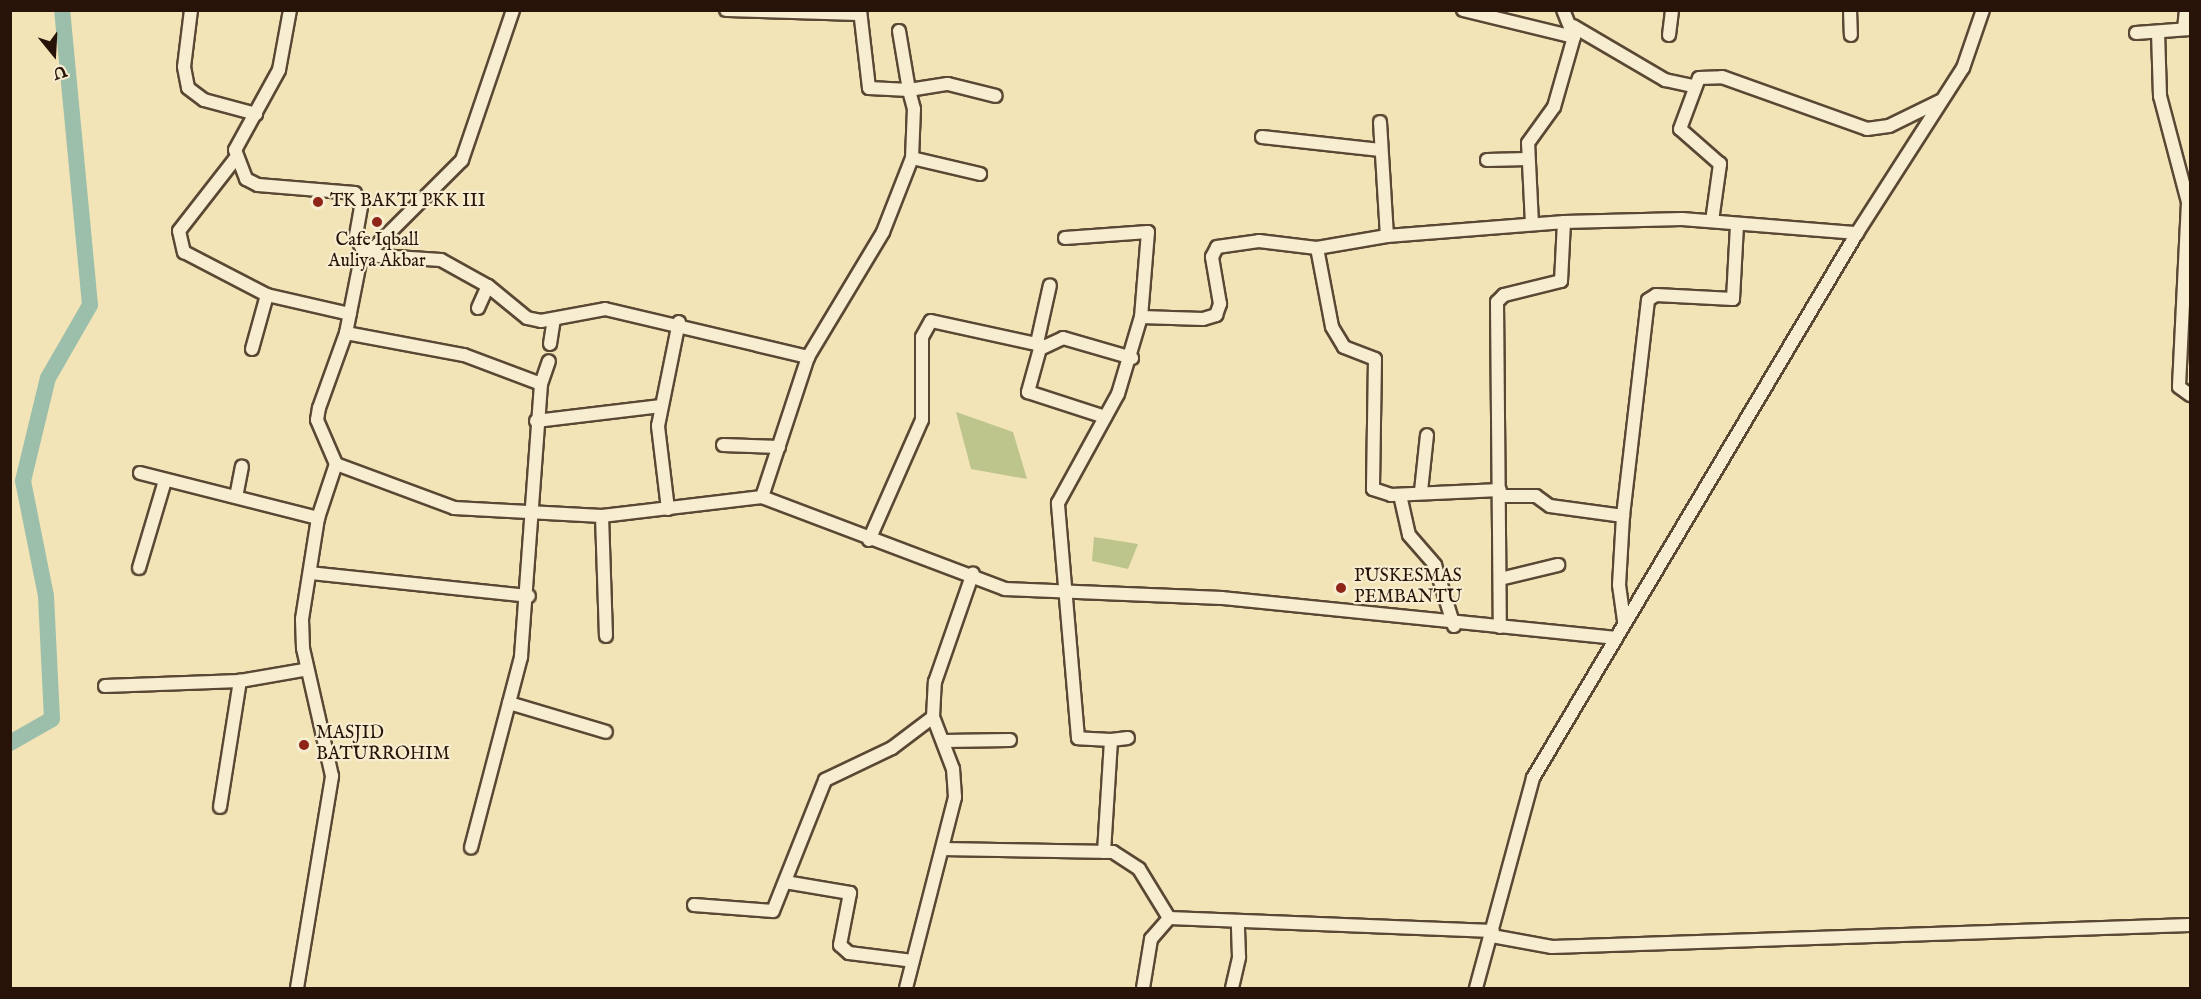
<!DOCTYPE html>
<style>
body{margin:0}
#map{position:relative;width:2201px;height:999px;overflow:hidden;background:#f2e4b6;font-family:"IM FELL English",serif}
div>[style]{position:absolute}
.green>*{inset:0;background:#bdc48c}
.river>*{height:16px;margin:-8px;padding:0 8px;transform-origin:8px;border-radius:8px;background:#9bbfab}
.roads{filter:drop-shadow(2px 0 #5a4734) drop-shadow(-2px 0 #5a4734) drop-shadow(0 2px #5a4734) drop-shadow(0 -2px #5a4734)}
.minor>*{height:12px;margin:-6px;padding:0 6px;transform-origin:6px;border-radius:6px;background:#f7edd0}
.dots>*{width:16px;height:16px;translate:-50% -50%;box-sizing:border-box;border:3px solid #f7edd0;border-radius:50%}
span{translate:-50% -50%;white-space:nowrap;text-align:center;line-height:1.15;-webkit-text-stroke:4.5px #f7edd0;paint-order:stroke}
.poi-label{font-size:18px;color:#281308}
.left{translate:0 -50%;text-align:left}
.frame{position:absolute;inset:0;border:12px solid #281308;pointer-events:none}
.north{position:absolute;left:24px;top:24px;width:60px;height:60px;-webkit-text-stroke:4px #f7edd0;paint-order:stroke;rotate:162deg;font-size:16px;font-weight:700;line-height:24px;text-align:center;color:#281308}
.north::after{content:'';display:block;margin:auto;width:21px;height:27px;background:#281308;clip-path:polygon(50% 0,100% 100%,50% 72%,0 100%)}
</style>
<div id="map">
<div class="green">
<i style="clip-path:polygon(956px 412px,1013px 432px,1027px 479px,971px 469px)"></i>
<i style="clip-path:polygon(1094px 537px,1138px 544px,1128px 569px,1092px 561px)"></i>
</div>
<div class="river">
<i style="left:10px;top:743px;width:48px;rotate:-29.7deg"></i>
<i style="left:52px;top:719px;width:123px;rotate:-92.8deg"></i>
<i style="left:46px;top:596px;width:117px;rotate:-101.3deg"></i>
<i style="left:23px;top:481px;width:106px;rotate:-76.4deg"></i>
<i style="left:48px;top:378px;width:84px;rotate:-60.1deg"></i>
<i style="left:90px;top:305px;width:296px;rotate:-95.4deg"></i>
</div>
<div class="roads">
<div class="minor">
<i style="left:191px;top:10px;width:57px;rotate:97deg"></i>
<i style="left:184px;top:67px;width:21px;rotate:79deg"></i>
<i style="left:188px;top:88px;width:20px;rotate:37deg"></i>
<i style="left:204px;top:100px;width:54px;rotate:15.1deg"></i>
<i style="left:290px;top:10px;width:61px;rotate:100.4deg"></i>
<i style="left:279px;top:70px;width:91px;rotate:118.8deg"></i>
<i style="left:235px;top:150px;width:31px;rotate:69deg"></i>
<i style="left:246px;top:179px;width:13px;rotate:27deg"></i>
<i style="left:258px;top:185px;width:97px;rotate:4.7deg"></i>
<i style="left:355px;top:193px;width:15px;rotate:67deg"></i>
<i style="left:361px;top:207px;width:29px;rotate:100deg"></i>
<i style="left:356px;top:236px;width:21px;rotate:65deg"></i>
<i style="left:365px;top:255px;width:76px;rotate:3.8deg"></i>
<i style="left:441px;top:260px;width:54px;rotate:29deg"></i>
<i style="left:488px;top:286px;width:50px;rotate:39.4deg"></i>
<i style="left:527px;top:318px;width:14px;rotate:12deg"></i>
<i style="left:541px;top:321px;width:65px;rotate:-10.6deg"></i>
<i style="left:605px;top:309px;width:209px;rotate:13.3deg"></i>
<i style="left:726px;top:10px;width:134px;rotate:1.7deg"></i>
<i style="left:1463px;top:10px;width:114px;rotate:13.7deg"></i>
<i style="left:1850px;top:10px;width:25px;rotate:88deg"></i>
<i style="left:1573px;top:26px;width:107px;rotate:30.4deg"></i>
<i style="left:1665px;top:80px;width:29px;rotate:12deg"></i>
<i style="left:2184px;top:29px;width:19px;rotate:-84deg"></i>
<i style="left:899px;top:31px;width:60px;rotate:80.4deg"></i>
<i style="left:909px;top:90px;width:39px;rotate:-9deg"></i>
<i style="left:948px;top:84px;width:49px;rotate:14deg"></i>
<i style="left:2158px;top:32px;width:64px;rotate:88.2deg"></i>
<i style="left:2160px;top:96px;width:110px;rotate:75.2deg"></i>
<i style="left:2188px;top:202px;width:185px;rotate:92.8deg"></i>
<i style="left:2179px;top:387px;width:14px;rotate:36deg"></i>
<i style="left:2136px;top:33px;width:54px;rotate:-4.2deg"></i>
<i style="left:1669px;top:35px;width:25px;rotate:-83deg"></i>
<i style="left:1380px;top:122px;width:114px;rotate:86.5deg"></i>
<i style="left:1262px;top:137px;width:119px;rotate:6.3deg"></i>
<i style="left:912px;top:158px;width:70px;rotate:13.2deg"></i>
<i style="left:235px;top:159px;width:91px;rotate:127.9deg"></i>
<i style="left:179px;top:231px;width:22px;rotate:77deg"></i>
<i style="left:184px;top:252px;width:93px;rotate:27.4deg"></i>
<i style="left:267px;top:295px;width:85px;rotate:12.9deg"></i>
<i style="left:1487px;top:160px;width:41px;rotate:-1.4deg"></i>
<i style="left:1712px;top:221px;width:58px;rotate:-82deg"></i>
<i style="left:1720px;top:164px;width:53px;rotate:-138.8deg"></i>
<i style="left:1680px;top:129px;width:54px;rotate:-69.6deg"></i>
<i style="left:1699px;top:78px;width:23px;rotate:-2deg"></i>
<i style="left:1722px;top:77px;width:154px;rotate:19.7deg"></i>
<i style="left:1867px;top:129px;width:22px;rotate:-8deg"></i>
<i style="left:1889px;top:126px;width:57px;rotate:-26.1deg"></i>
<i style="left:1564px;top:222px;width:118px;rotate:-1.5deg"></i>
<i style="left:1682px;top:219px;width:176px;rotate:4.6deg"></i>
<i style="left:1532px;top:224px;width:81px;rotate:-92.8deg"></i>
<i style="left:1528px;top:143px;width:44px;rotate:-54.2deg"></i>
<i style="left:1554px;top:107px;width:73px;rotate:-74.1deg"></i>
<i style="left:1574px;top:37px;width:29px;rotate:-112deg"></i>
<i style="left:1065px;top:238px;width:83px;rotate:-4.1deg"></i>
<i style="left:1148px;top:232px;width:85px;rotate:94.7deg"></i>
<i style="left:1317px;top:248px;width:80px;rotate:79.2deg"></i>
<i style="left:1332px;top:327px;width:23px;rotate:59deg"></i>
<i style="left:1344px;top:347px;width:33px;rotate:21deg"></i>
<i style="left:1375px;top:359px;width:130px;rotate:90.9deg"></i>
<i style="left:1373px;top:489px;width:19px;rotate:18deg"></i>
<i style="left:1391px;top:495px;width:109px;rotate:-2.6deg"></i>
<i style="left:478px;top:308px;width:24px;rotate:-66deg"></i>
<i style="left:346px;top:333px;width:120px;rotate:10.6deg"></i>
<i style="left:464px;top:355px;width:82px;rotate:20.6deg"></i>
<i style="left:541px;top:384px;width:274px;rotate:94.2deg"></i>
<i style="left:521px;top:657px;width:197px;rotate:104.7deg"></i>
<i style="left:1037px;top:343px;width:59px;rotate:-77.4deg"></i>
<i style="left:550px;top:344px;width:25px;rotate:-81deg"></i>
<i style="left:1044px;top:347px;width:21px;rotate:-25deg"></i>
<i style="left:1063px;top:338px;width:72px;rotate:16.2deg"></i>
<i style="left:252px;top:349px;width:56px;rotate:-74.5deg"></i>
<i style="left:541px;top:384px;width:24px;rotate:-71deg"></i>
<i style="left:536px;top:421px;width:126px;rotate:-6.8deg"></i>
<i style="left:723px;top:445px;width:56px;rotate:2deg"></i>
<i style="left:336px;top:464px;width:126px;rotate:20.4deg"></i>
<i style="left:454px;top:508px;width:148px;rotate:3.1deg"></i>
<i style="left:602px;top:516px;width:161px;rotate:-6.8deg"></i>
<i style="left:762px;top:497px;width:260px;rotate:20.7deg"></i>
<i style="left:1005px;top:589px;width:217px;rotate:2.4deg"></i>
<i style="left:1222px;top:598px;width:393px;rotate:5.8deg"></i>
<i style="left:140px;top:473px;width:184px;rotate:14.2deg"></i>
<i style="left:1421px;top:491px;width:56px;rotate:-83.9deg"></i>
<i style="left:1400px;top:495px;width:41px;rotate:77.3deg"></i>
<i style="left:1409px;top:535px;width:40px;rotate:49deg"></i>
<i style="left:1435px;top:565px;width:64px;rotate:72.7deg"></i>
<i style="left:1500px;top:496px;width:36px"></i>
<i style="left:1536px;top:496px;width:17px;rotate:36deg"></i>
<i style="left:1550px;top:506px;width:74px;rotate:7.8deg"></i>
<i style="left:1623px;top:516px;width:217px;rotate:-83.4deg"></i>
<i style="left:1648px;top:300px;width:9px;rotate:-32deg"></i>
<i style="left:1656px;top:295px;width:77px;rotate:3deg"></i>
<i style="left:1733px;top:299px;width:75px;rotate:-86.9deg"></i>
<i style="left:236px;top:497px;width:31px;rotate:-79deg"></i>
<i style="left:762px;top:497px;width:147px;rotate:-71.8deg"></i>
<i style="left:808px;top:357px;width:146px;rotate:-59deg"></i>
<i style="left:883px;top:232px;width:79px;rotate:-68.6deg"></i>
<i style="left:912px;top:158px;width:49px;rotate:-87.7deg"></i>
<i style="left:914px;top:109px;width:20px;rotate:-105deg"></i>
<i style="left:909px;top:90px;width:40px;rotate:-177.1deg"></i>
<i style="left:869px;top:88px;width:79px;rotate:-96.6deg"></i>
<i style="left:668px;top:509px;width:84px;rotate:-96.9deg"></i>
<i style="left:658px;top:426px;width:106px;rotate:-78.6deg"></i>
<i style="left:602px;top:516px;width:120px;rotate:88.1deg"></i>
<i style="left:1623px;top:516px;width:69px;rotate:93.3deg"></i>
<i style="left:1619px;top:585px;width:36px;rotate:82deg"></i>
<i style="left:869px;top:540px;width:131px;rotate:-66.2deg"></i>
<i style="left:922px;top:420px;width:83px;rotate:-90deg"></i>
<i style="left:922px;top:337px;width:18px;rotate:-61deg"></i>
<i style="left:931px;top:321px;width:113px;rotate:12.3deg"></i>
<i style="left:1041px;top:345px;width:49px;rotate:105.5deg"></i>
<i style="left:1028px;top:392px;width:81px;rotate:18deg"></i>
<i style="left:139px;top:568px;width:91px;rotate:-73.4deg"></i>
<i style="left:310px;top:573px;width:220px;rotate:6deg"></i>
<i style="left:1500px;top:579px;width:60px;rotate:-13.6deg"></i>
<i style="left:105px;top:686px;width:135px;rotate:-2.1deg"></i>
<i style="left:240px;top:681px;width:65px;rotate:-9.8deg"></i>
<i style="left:509px;top:703px;width:101px;rotate:16.6deg"></i>
<i style="left:1111px;top:740px;width:17px;rotate:-7deg"></i>
<i style="left:944px;top:741px;width:66px;rotate:-0.9deg"></i>
<i style="left:220px;top:807px;width:128px;rotate:-81deg"></i>
<i style="left:942px;top:849px;width:171px;rotate:1deg"></i>
<i style="left:1113px;top:852px;width:31px;rotate:33deg"></i>
<i style="left:1139px;top:869px;width:57px;rotate:58.5deg"></i>
<i style="left:1104px;top:852px;width:112px;rotate:-86.4deg"></i>
<i style="left:1111px;top:740px;width:33px;rotate:-177deg"></i>
<i style="left:1078px;top:738px;width:236px;rotate:-94.9deg"></i>
<i style="left:1058px;top:503px;width:124px;rotate:-61.2deg"></i>
<i style="left:1118px;top:394px;width:80px;rotate:-73.4deg"></i>
<i style="left:1141px;top:317px;width:62px;rotate:1.8deg"></i>
<i style="left:1203px;top:319px;width:14px;rotate:-17deg"></i>
<i style="left:1216px;top:315px;width:12px;rotate:-70deg"></i>
<i style="left:1220px;top:304px;width:48px;rotate:-99.7deg"></i>
<i style="left:1212px;top:257px;width:11px;rotate:-63deg"></i>
<i style="left:1217px;top:247px;width:42px;rotate:-8.1deg"></i>
<i style="left:1259px;top:241px;width:58px;rotate:6.9deg"></i>
<i style="left:1317px;top:248px;width:71px;rotate:-9.7deg"></i>
<i style="left:1387px;top:236px;width:178px;rotate:-4.5deg"></i>
<i style="left:1564px;top:222px;width:59px;rotate:92.9deg"></i>
<i style="left:1561px;top:281px;width:59px;rotate:166.2deg"></i>
<i style="left:1504px;top:295px;width:10px;rotate:135deg"></i>
<i style="left:1497px;top:302px;width:325px;rotate:89.5deg"></i>
<i style="left:785px;top:882px;width:66px;rotate:9.6deg"></i>
<i style="left:850px;top:893px;width:53px;rotate:100.9deg"></i>
<i style="left:840px;top:945px;width:12px;rotate:42deg"></i>
<i style="left:849px;top:953px;width:64px;rotate:7.1deg"></i>
<i style="left:694px;top:905px;width:79px;rotate:4.3deg"></i>
<i style="left:773px;top:911px;width:141px;rotate:-68.3deg"></i>
<i style="left:825px;top:780px;width:74px;rotate:-25.5deg"></i>
<i style="left:892px;top:748px;width:51px;rotate:-37.1deg"></i>
<i style="left:1492px;top:936px;width:61px;rotate:10.4deg"></i>
<i style="left:1552px;top:947px;width:638px;rotate:-1.97deg"></i>
<i style="left:297px;top:988px;width:215px;rotate:-80.6deg"></i>
<i style="left:332px;top:776px;width:131px;rotate:-102.8deg"></i>
<i style="left:303px;top:648px;width:29px;rotate:-92deg"></i>
<i style="left:302px;top:619px;width:102px;rotate:-81deg"></i>
<i style="left:318px;top:518px;width:57px;rotate:-71.6deg"></i>
<i style="left:336px;top:464px;width:48px;rotate:-113.4deg"></i>
<i style="left:317px;top:420px;width:12px;rotate:-81deg"></i>
<i style="left:319px;top:408px;width:80px;rotate:-70.2deg"></i>
<i style="left:346px;top:333px;width:72px;rotate:-78.8deg"></i>
<i style="left:360px;top:262px;width:144px;rotate:-45deg"></i>
<i style="left:462px;top:160px;width:158px;rotate:-71.2deg"></i>
<i style="left:906px;top:988px;width:197px;rotate:-75.6deg"></i>
<i style="left:955px;top:797px;width:28px;rotate:-94deg"></i>
<i style="left:953px;top:769px;width:56px;rotate:-111deg"></i>
<i style="left:933px;top:717px;width:35px;rotate:-87deg"></i>
<i style="left:935px;top:682px;width:115px;rotate:-70.8deg"></i>
<i style="left:1143px;top:988px;width:50px;rotate:-80.7deg"></i>
<i style="left:1151px;top:939px;width:28px;rotate:-49deg"></i>
<i style="left:1169px;top:918px;width:324px;rotate:2.3deg"></i>
<i style="left:1232px;top:988px;width:32px;rotate:-77deg"></i>
<i style="left:1239px;top:957px;width:36px;rotate:-92deg"></i>
<i style="left:1476px;top:988px;width:218px;rotate:-74.8deg"></i>
<i style="left:1533px;top:778px;width:634px;rotate:-59.27deg"></i>
<i style="left:1857px;top:233px;width:196px;rotate:-57.3deg"></i>
<i style="left:1963px;top:68px;width:61px;rotate:-71deg"></i>
</div>
</div>
<div class="dots">
<i style="left:318px;top:202px;background:#8f2418"></i>
<i style="left:377px;top:222px;background:#8f2418"></i>
<i style="left:1341px;top:588px;background:#8f2418"></i>
<i style="left:304px;top:745px;background:#8f2418"></i>
</div>
<div class="poi-label">
<span class="left" style="left:330px;top:202px">TK BAKTI PKK III</span>
<span style="left:377px;top:252px">Cafe Iqball<br>Auliya Akbar</span>
<span class="left" style="left:1354px;top:588px">PUSKESMAS<br>PEMBANTU</span>
<span class="left" style="left:316px;top:745px">MASJID<br>BATURROHIM</span>
</div>
<div class="frame"></div>
<div class="north">U</div>
</div>
